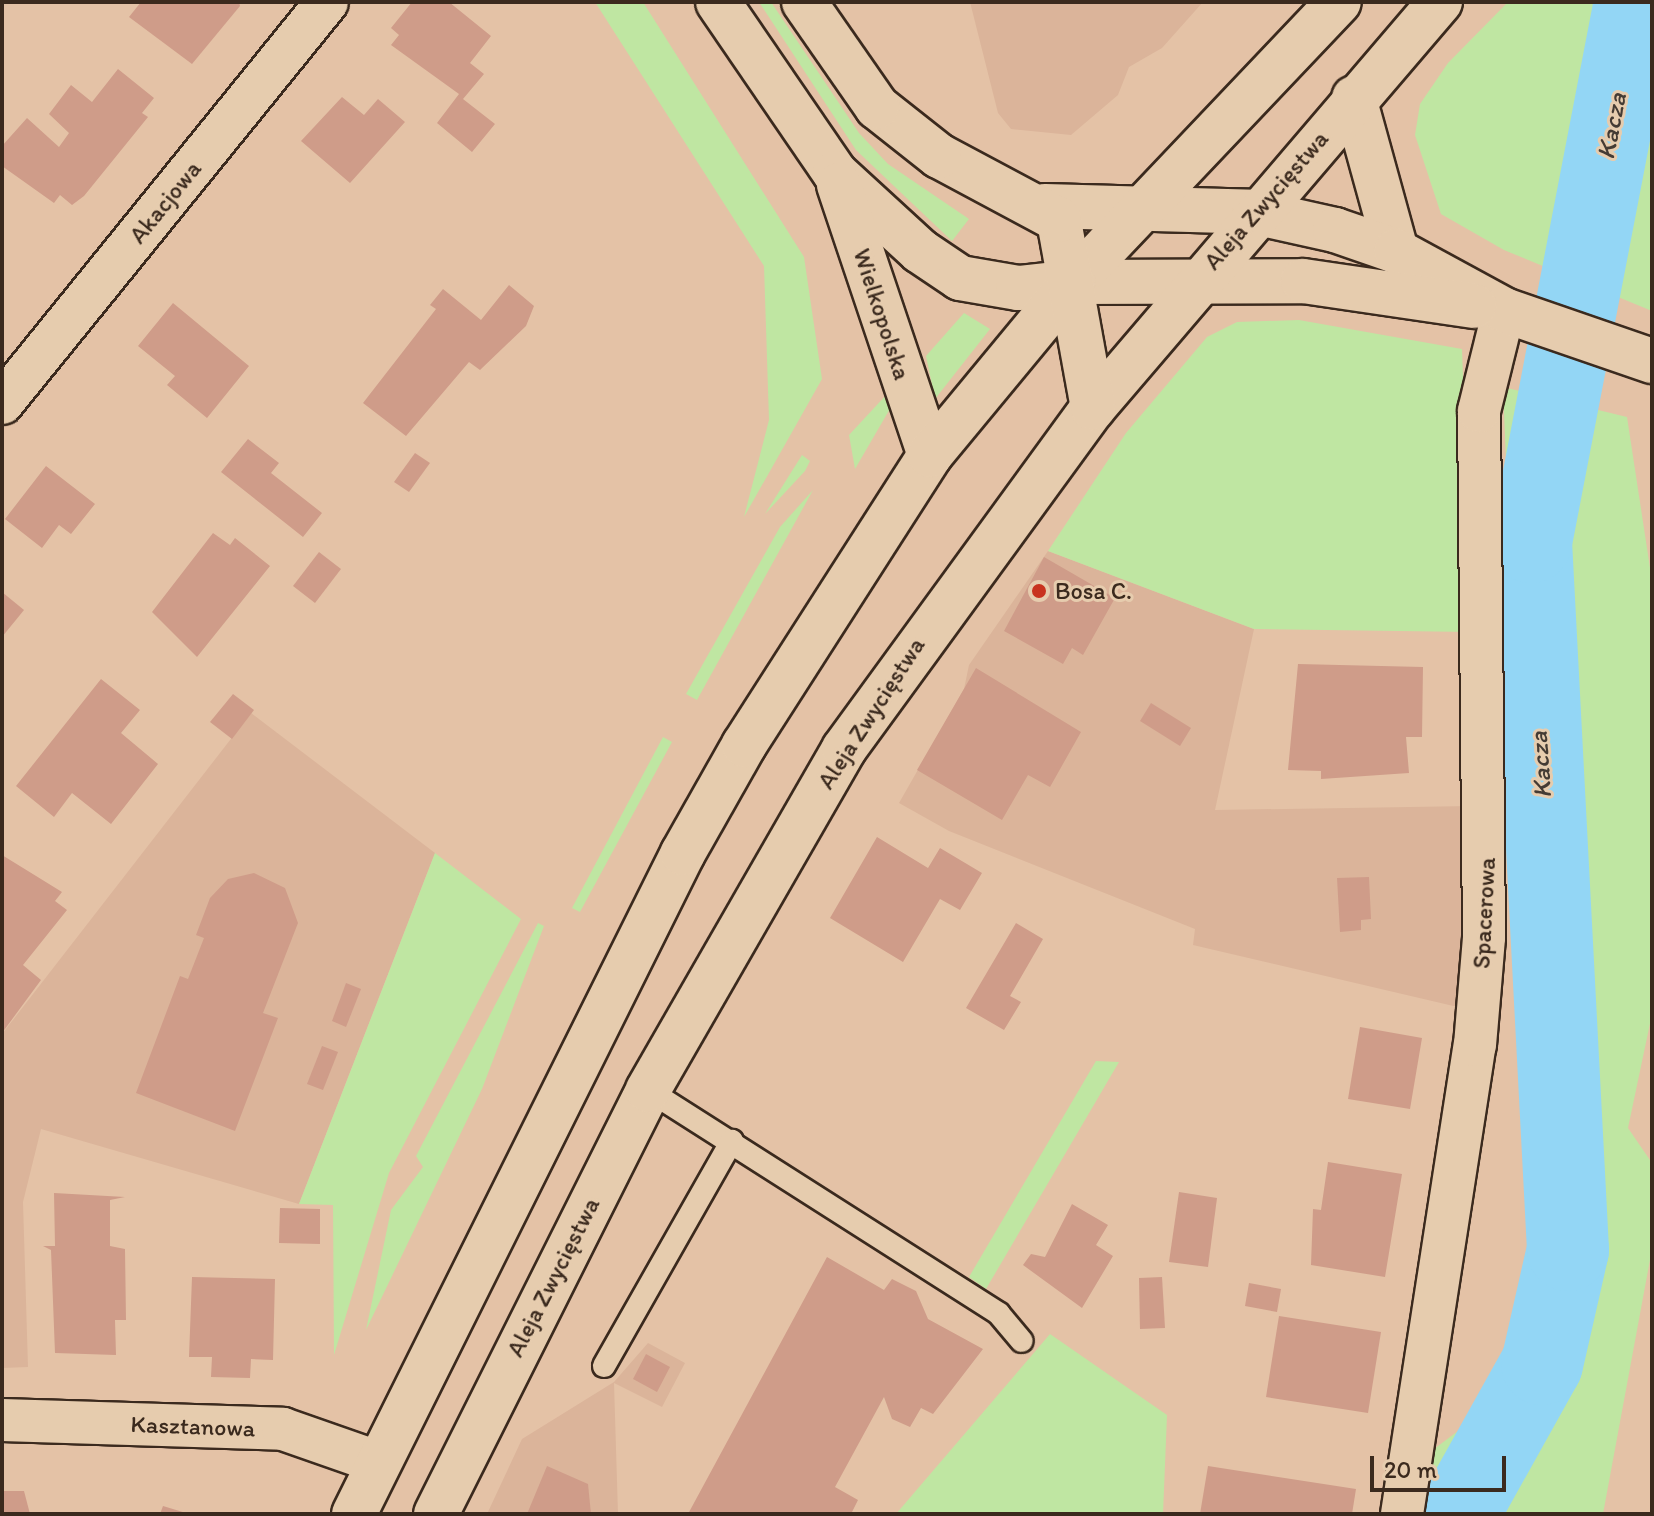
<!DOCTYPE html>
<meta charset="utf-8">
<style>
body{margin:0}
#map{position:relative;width:1654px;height:1516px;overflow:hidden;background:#e4c2a6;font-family:Itim,sans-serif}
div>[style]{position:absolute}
.built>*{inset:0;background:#dbb49a}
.green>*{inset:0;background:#bfe6a2}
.river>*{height:82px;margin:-41px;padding:0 41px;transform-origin:41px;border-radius:41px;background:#93d6f5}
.building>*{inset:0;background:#cf9c89}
.roads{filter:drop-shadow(2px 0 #3b2a1e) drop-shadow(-2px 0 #3b2a1e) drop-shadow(0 2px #3b2a1e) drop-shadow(0 -2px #3b2a1e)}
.lane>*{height:22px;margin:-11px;padding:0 11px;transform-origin:11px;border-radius:11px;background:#e6ccae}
.street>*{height:42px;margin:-21px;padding:0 21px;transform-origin:21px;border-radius:21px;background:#e6ccae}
.secondary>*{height:44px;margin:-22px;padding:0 22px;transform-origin:22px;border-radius:22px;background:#e6ccae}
.primary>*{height:44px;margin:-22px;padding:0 22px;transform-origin:22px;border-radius:22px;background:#e6ccae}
.dots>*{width:22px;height:22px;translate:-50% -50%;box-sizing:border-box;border:4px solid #e6ccae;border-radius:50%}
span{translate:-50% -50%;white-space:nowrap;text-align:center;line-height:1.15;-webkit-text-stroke:6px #e6ccae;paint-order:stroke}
.street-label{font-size:24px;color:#3b2a1e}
.poi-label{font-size:24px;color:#3b2a1e}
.left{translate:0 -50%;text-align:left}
.water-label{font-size:26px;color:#443b34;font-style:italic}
.frame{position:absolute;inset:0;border:4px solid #3b2a1e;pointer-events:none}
.scale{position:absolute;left:1370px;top:1456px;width:136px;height:36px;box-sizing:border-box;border:4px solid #3b2a1e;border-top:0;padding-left:10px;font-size:24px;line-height:28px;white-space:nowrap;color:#3b2a1e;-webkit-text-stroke:6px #e6ccae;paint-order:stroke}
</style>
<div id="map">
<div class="built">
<i style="clip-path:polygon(970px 2px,1203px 2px,1162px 48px,1129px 67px,1118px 95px,1071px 135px,1011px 129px,998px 113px)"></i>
<i style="clip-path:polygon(1048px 551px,1254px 629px,1215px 810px,1471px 806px,1462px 1008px,1193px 945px,1195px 929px,949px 831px,899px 803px,964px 689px,969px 665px)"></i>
<i style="clip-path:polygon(251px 713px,435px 853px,299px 1204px,41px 1129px,23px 1202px,28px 1367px,2px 1368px,2px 1034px)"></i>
<i style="clip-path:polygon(648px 1343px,685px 1363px,662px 1407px,614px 1383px,618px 1514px,487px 1514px,522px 1439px,614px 1382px)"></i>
</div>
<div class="green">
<i style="clip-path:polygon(595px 2px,643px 2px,804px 257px,822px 379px,744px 517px,769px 420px,764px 266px)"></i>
<i style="clip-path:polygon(759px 2px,771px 2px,859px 133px,888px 164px,969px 219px,952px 241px,856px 150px)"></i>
<i style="clip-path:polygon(1508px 2px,1652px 2px,1652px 311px,1504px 250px,1441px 214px,1415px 135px,1420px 104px,1448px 63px)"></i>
<i style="clip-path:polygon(964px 313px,990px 329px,935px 399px,926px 356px)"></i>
<i style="clip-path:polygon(1299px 320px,1462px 349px,1472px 632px,1254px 629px,1048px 551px,1126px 433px,1207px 337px,1237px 322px)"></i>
<i style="clip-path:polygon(1503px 387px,1627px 417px,1652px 581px,1652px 1014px,1628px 1128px,1652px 1163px,1652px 1249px,1603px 1514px,1484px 1514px,1535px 1442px,1565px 1379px,1582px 1303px,1588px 1215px,1588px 1150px,1568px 1077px,1545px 1070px,1530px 1022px,1535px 842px,1512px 610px)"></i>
<i style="clip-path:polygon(888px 393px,891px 407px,855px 469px,849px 435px)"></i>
<i style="clip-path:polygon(802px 455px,810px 461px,805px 471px,765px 514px)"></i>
<i style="clip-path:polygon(813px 490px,697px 700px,686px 694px,780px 527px)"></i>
<i style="clip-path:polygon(663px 737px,672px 742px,580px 912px,572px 908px)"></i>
<i style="clip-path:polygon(435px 853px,521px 919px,389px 1173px,334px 1355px,333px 1205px,299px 1204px)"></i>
<i style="clip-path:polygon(538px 923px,544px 926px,482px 1089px,366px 1330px,391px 1210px,423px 1167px,416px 1156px)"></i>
<i style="clip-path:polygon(1096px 1061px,1119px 1062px,986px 1289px,969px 1277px)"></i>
<i style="clip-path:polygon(1050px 1334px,1167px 1415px,1163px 1514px,896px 1514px)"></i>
<i style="clip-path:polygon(1502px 1398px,1446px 1514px,1420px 1514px,1434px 1449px)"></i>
</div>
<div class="river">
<i style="left:1458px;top:1514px;width:172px;rotate:-60.8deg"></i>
<i style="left:1542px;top:1364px;width:117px;rotate:-77.2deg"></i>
<i style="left:1568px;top:1250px;width:709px;rotate:-92.99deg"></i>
<i style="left:1531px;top:542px;width:550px;rotate:-79.1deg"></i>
</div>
<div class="building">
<i style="clip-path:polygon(141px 2px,239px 2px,240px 6px,192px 64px,129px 17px)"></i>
<i style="clip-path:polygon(412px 2px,449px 2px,491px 36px,470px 63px,484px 74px,463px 99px,495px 124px,472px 152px,437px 123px,459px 94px,391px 45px,399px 35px,391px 28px)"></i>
<i style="clip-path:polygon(118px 69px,154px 98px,142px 113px,148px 117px,84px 196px,72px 205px,60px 195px,54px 203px,2px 166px,2px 146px,27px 118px,59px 147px,69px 133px,49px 114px,71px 85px,92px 102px)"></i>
<i style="clip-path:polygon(342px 97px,364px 115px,378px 99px,405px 122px,350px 183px,301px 141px)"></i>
<i style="clip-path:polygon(509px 285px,534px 306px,526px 326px,480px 370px,469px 362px,406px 436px,363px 403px,436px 309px,430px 305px,443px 289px,481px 320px)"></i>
<i style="clip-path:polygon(173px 303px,249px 366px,207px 418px,167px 385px,175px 376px,138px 346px)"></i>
<i style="clip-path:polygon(248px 439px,279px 463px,271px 473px,322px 513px,303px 537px,221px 472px)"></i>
<i style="clip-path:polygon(415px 453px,430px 463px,409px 492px,394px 482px)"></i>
<i style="clip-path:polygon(46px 466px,95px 504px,71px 534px,59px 525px,42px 548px,5px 519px)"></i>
<i style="clip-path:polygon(213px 533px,230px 545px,235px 538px,270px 566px,197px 657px,152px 612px)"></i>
<i style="clip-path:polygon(319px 552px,341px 569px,315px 603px,293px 586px)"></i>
<i style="clip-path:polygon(1044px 557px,1115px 598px,1083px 655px,1072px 648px,1063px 664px,1004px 631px)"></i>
<i style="clip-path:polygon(2px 592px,24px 610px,2px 637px)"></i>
<i style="clip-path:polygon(1298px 664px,1423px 667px,1422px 737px,1406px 737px,1409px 773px,1321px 779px,1321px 771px,1288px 770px)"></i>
<i style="clip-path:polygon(976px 668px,1081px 732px,1050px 787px,1028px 775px,1002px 820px,917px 770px)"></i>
<i style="clip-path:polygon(101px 679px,140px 710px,121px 733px,158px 764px,111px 824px,72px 793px,54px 817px,16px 786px)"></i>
<i style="clip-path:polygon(233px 694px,254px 710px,232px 739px,210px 722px)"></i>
<i style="clip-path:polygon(1151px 703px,1191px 728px,1180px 746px,1140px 721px)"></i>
<i style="clip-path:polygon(877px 837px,928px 868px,940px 848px,982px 873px,960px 910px,940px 899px,903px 962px,830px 918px)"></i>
<i style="clip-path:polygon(2px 855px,62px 892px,55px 901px,67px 910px,23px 965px,41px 980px,2px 1033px)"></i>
<i style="clip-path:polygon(254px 873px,285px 888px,298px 923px,263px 1013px,278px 1018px,235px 1131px,136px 1093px,180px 976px,188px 979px,204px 938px,196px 935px,210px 898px,228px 879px)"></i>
<i style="clip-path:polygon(1369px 877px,1371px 919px,1361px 920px,1361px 930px,1340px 932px,1337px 878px)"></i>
<i style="clip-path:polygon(1016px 923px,1043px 939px,1010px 996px,1021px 1002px,1004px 1030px,966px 1008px)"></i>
<i style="clip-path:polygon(346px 983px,361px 989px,346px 1027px,332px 1021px)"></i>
<i style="clip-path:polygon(1360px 1027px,1422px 1038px,1410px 1109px,1348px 1099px)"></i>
<i style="clip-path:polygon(322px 1046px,338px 1052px,323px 1090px,307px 1084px)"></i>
<i style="clip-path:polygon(1328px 1162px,1402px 1174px,1385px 1277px,1311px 1265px,1313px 1209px,1321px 1210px)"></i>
<i style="clip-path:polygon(1179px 1192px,1217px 1198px,1208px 1267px,1169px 1262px)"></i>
<i style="clip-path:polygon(54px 1193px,125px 1197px,110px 1200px,110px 1246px,125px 1249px,126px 1320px,115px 1320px,116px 1355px,55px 1353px,51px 1250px,43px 1246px,55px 1246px)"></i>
<i style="clip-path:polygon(1072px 1204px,1108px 1225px,1096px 1245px,1113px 1256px,1082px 1308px,1023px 1265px,1031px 1254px,1045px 1257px)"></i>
<i style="clip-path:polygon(280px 1208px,320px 1209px,320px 1244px,279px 1243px)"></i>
<i style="clip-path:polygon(827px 1257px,884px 1290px,892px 1279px,916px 1291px,928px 1319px,983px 1349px,933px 1414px,921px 1408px,910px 1427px,892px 1419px,884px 1397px,835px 1487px,858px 1500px,851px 1514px,688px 1514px)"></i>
<i style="clip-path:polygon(192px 1277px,275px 1279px,273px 1360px,251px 1359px,250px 1378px,211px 1377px,212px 1357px,189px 1357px)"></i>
<i style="clip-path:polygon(1162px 1277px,1165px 1328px,1140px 1329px,1139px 1278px)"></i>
<i style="clip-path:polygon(1249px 1283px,1281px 1289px,1277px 1312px,1245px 1306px)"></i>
<i style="clip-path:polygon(1279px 1316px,1381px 1332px,1368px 1413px,1266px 1397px)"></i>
<i style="clip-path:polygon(646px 1354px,670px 1367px,657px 1392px,633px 1379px)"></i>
<i style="clip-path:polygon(547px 1466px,588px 1484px,591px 1514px,527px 1514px)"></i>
<i style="clip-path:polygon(1208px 1466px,1356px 1489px,1352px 1514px,1200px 1514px)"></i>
<i style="clip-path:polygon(2px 1491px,24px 1491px,30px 1514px,2px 1514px)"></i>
<i style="clip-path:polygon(163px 1506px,186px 1513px,186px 1514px,160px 1514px)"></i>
</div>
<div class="roads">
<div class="lane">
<i style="left:648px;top:1090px;width:416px;rotate:32.5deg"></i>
<i style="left:999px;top:1314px;width:35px;rotate:50deg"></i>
<i style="left:604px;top:1366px;width:259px;rotate:-60.4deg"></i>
</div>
<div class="street">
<i style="left:2px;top:403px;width:516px;rotate:-50.98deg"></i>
<i style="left:2px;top:1420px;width:281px;rotate:1.8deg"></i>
<i style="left:283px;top:1429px;width:100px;rotate:19.3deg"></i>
<i style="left:1402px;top:1514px;width:475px;rotate:-81.2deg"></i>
<i style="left:1475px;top:1045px;width:108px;rotate:-85.2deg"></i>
<i style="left:1484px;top:937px;width:526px;rotate:-90.54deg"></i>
<i style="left:1479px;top:411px;width:104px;rotate:-76.1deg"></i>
</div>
<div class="secondary">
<i style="left:1354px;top:98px;width:159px;rotate:74.6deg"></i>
<i style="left:1045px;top:206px;width:209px;rotate:1.6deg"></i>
<i style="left:1254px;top:212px;width:83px;rotate:12.5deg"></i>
<i style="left:1335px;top:230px;width:65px;rotate:19deg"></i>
<i style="left:1396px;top:251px;width:123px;rotate:28.6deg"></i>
<i style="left:1504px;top:310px;width:157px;rotate:19deg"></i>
<i style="left:1073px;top:282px;width:230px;rotate:-0.2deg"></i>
<i style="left:1303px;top:281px;width:173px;rotate:8.3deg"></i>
<i style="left:1073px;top:282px;width:386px;rotate:-46.5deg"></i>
<i style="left:1093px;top:408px;width:534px;rotate:-49.48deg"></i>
</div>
<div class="primary">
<i style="left:718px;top:2px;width:207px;rotate:55.6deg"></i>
<i style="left:835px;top:173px;width:115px;rotate:42.5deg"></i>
<i style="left:920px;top:251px;width:48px;rotate:34deg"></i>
<i style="left:960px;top:278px;width:59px;rotate:9.8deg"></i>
<i style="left:1018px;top:288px;width:55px;rotate:-6.2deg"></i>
<i style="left:839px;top:185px;width:285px;rotate:71.4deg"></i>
<i style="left:354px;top:1514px;width:738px;rotate:-63.54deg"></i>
<i style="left:683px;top:853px;width:124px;rotate:-60.5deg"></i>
<i style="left:744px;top:745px;width:345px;rotate:-57.3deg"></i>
<i style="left:930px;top:455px;width:224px;rotate:-50.4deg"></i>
<i style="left:436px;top:1514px;width:474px;rotate:-63.4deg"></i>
<i style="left:648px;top:1090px;width:393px;rotate:-60.1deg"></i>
<i style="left:844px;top:749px;width:422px;rotate:-53.9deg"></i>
<i style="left:1093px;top:408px;width:191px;rotate:-100.3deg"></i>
<i style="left:1059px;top:220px;width:136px;rotate:-151.9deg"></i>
<i style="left:939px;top:156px;width:79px;rotate:-141.7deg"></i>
<i style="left:877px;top:107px;width:128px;rotate:-124.8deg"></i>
</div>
</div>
<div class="dots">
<i style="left:1039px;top:591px;background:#c8321e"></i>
</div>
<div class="street-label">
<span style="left:1266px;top:200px;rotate:-49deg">Aleja Zwycięstwa</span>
<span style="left:165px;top:202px;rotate:-51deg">Akacjowa</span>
<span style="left:882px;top:314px;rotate:72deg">Wielkopolska</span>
<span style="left:871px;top:713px;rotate:-57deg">Aleja Zwycięstwa</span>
<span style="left:1484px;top:913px;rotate:-87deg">Spacerowa</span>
<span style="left:553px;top:1277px;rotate:-63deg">Aleja Zwycięstwa</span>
<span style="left:193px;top:1426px;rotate:2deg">Kasztanowa</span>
</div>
<div class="poi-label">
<span class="left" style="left:1055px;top:591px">Bosa C.</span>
</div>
<div class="water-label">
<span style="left:1612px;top:126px;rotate:-79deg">Kacza</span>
<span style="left:1541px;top:765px;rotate:-94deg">Kacza</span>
</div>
<div class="frame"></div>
<div class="scale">20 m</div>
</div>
